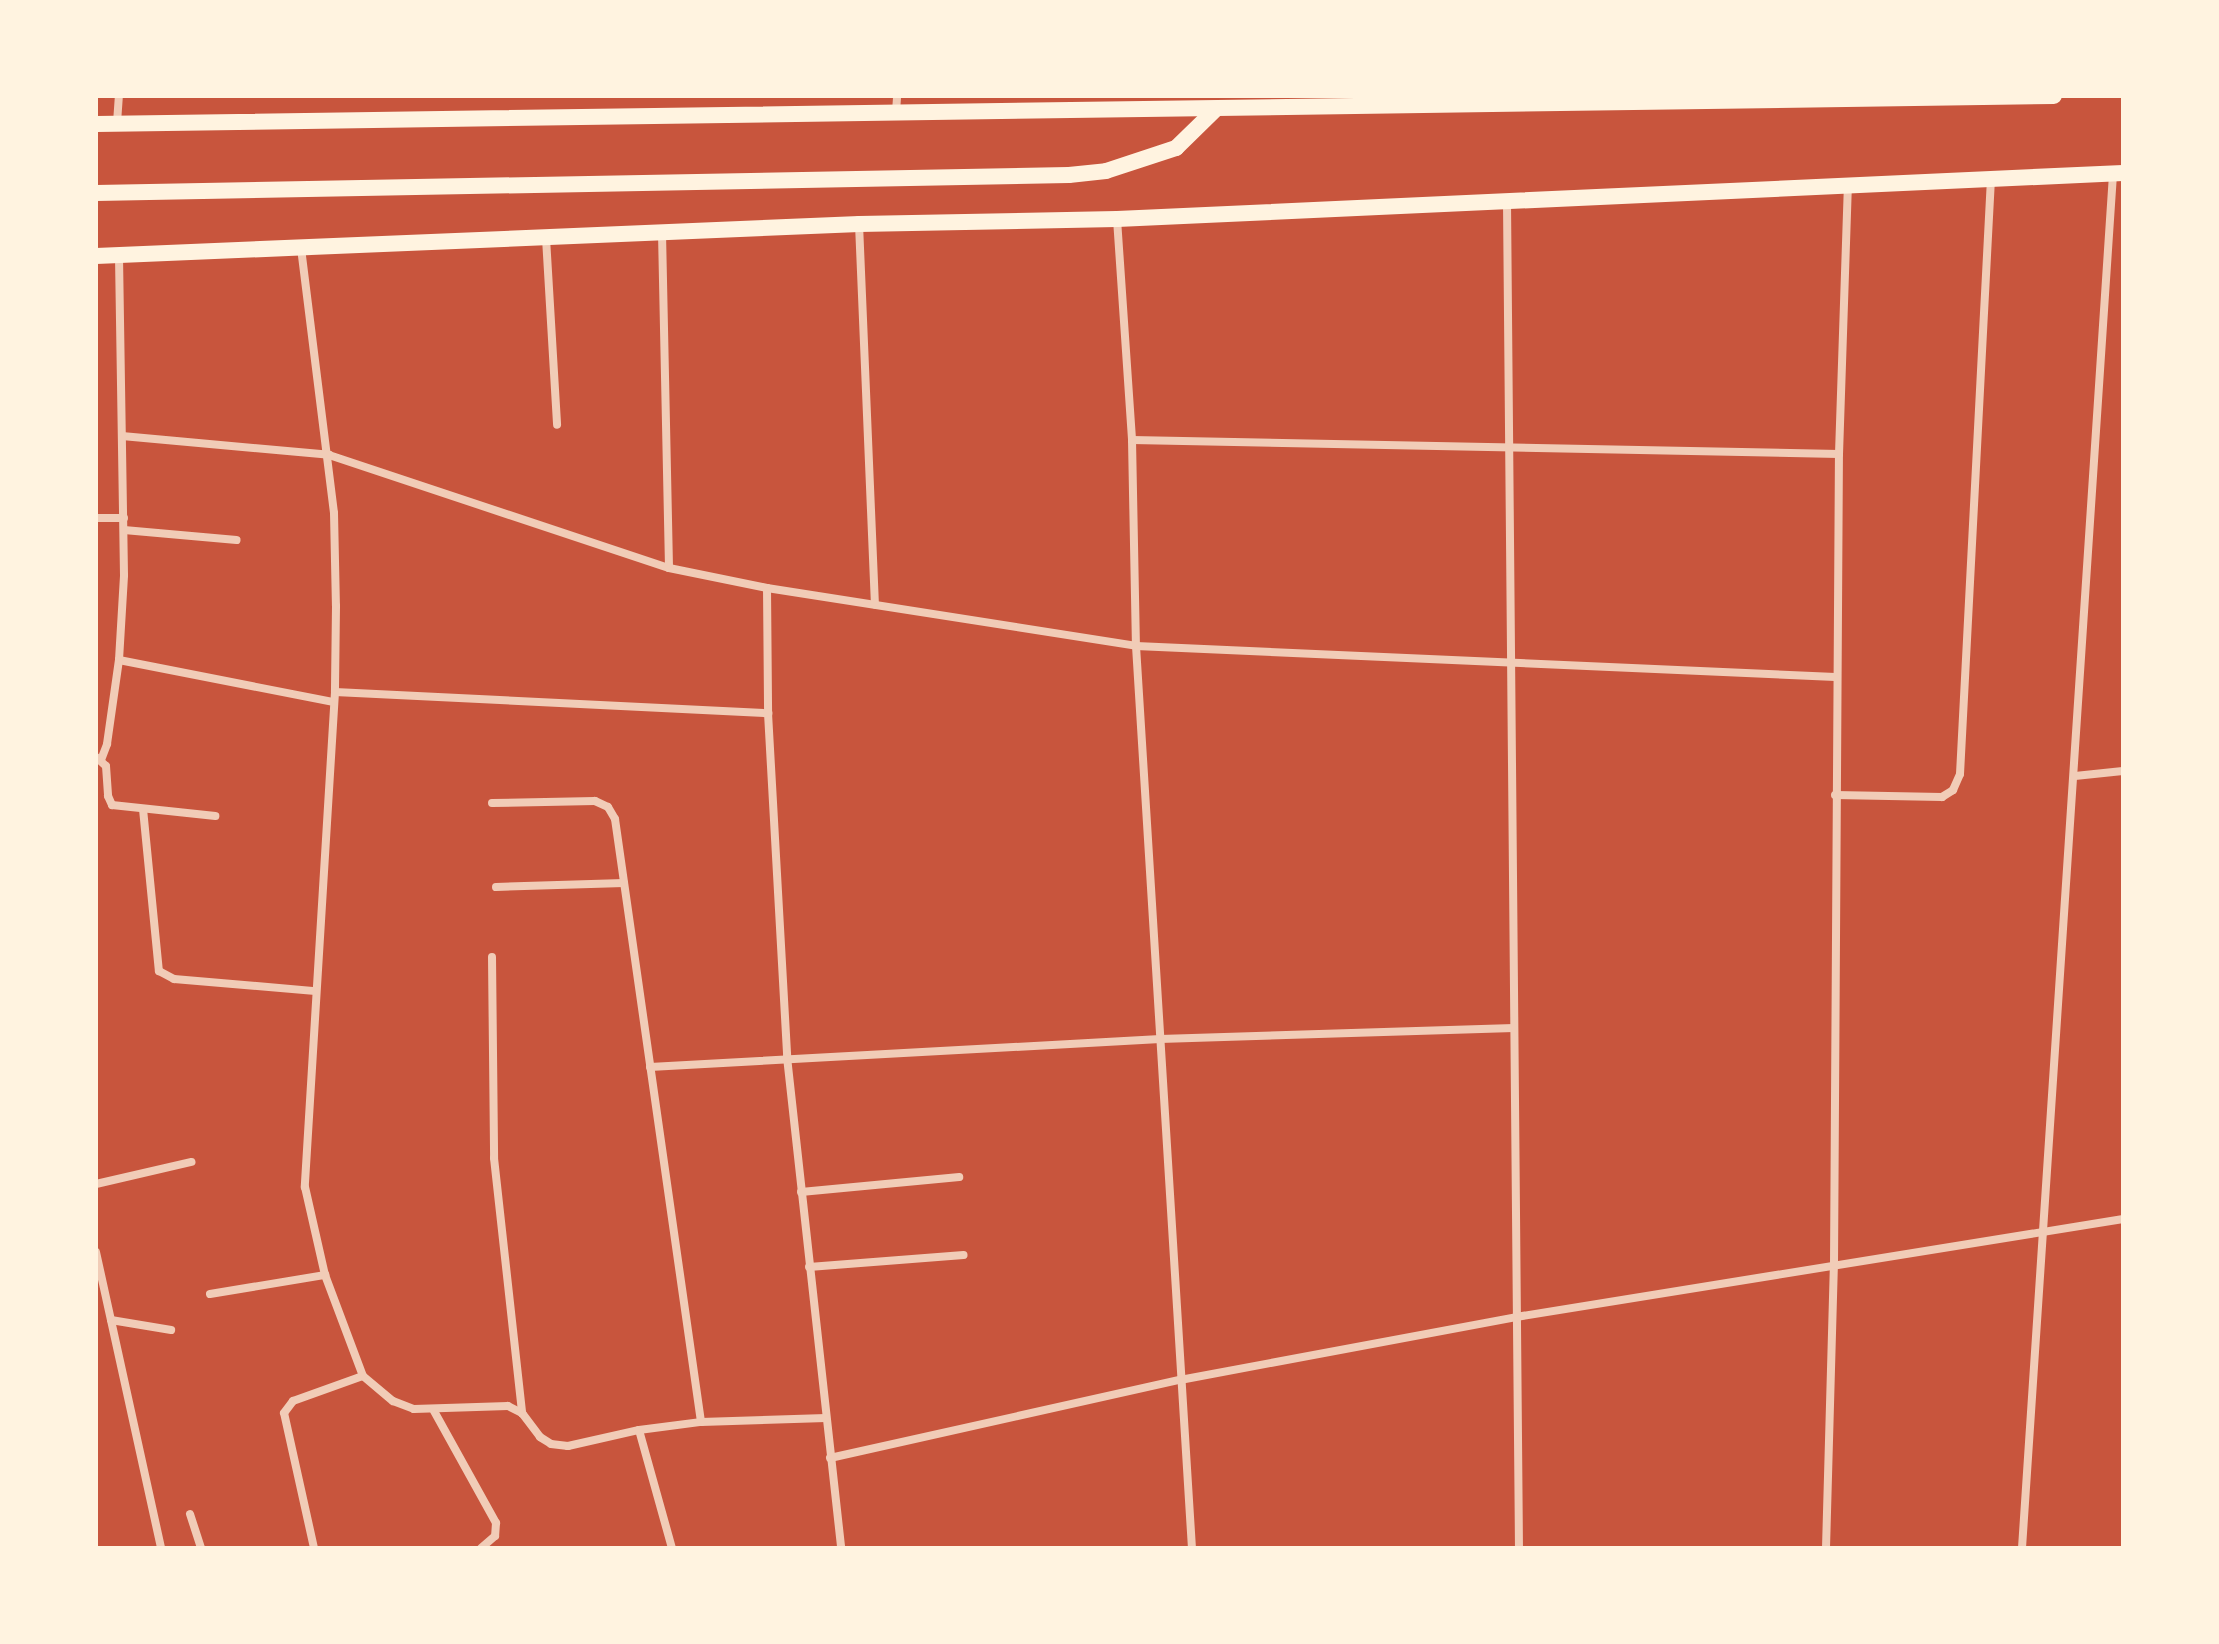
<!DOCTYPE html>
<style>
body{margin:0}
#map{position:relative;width:2219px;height:1644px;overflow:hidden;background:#c8553d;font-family:Roboto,sans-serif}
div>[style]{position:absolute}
.minor>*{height:8px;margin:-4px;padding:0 4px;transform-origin:4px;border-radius:4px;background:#f1ccb7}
.secondary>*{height:16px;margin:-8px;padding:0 8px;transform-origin:8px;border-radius:8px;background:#fff3e0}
span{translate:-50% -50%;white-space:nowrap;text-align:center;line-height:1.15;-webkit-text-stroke:6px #fff3e0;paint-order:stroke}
.frame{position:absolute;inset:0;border:98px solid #fff3e0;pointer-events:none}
</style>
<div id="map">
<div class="minor">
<i style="left:896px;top:112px;width:16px;rotate:-86deg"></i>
<i style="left:117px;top:123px;width:27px;rotate:-86deg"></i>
<i style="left:1507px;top:202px;width:1346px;rotate:89.49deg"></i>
<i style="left:1117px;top:219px;width:222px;rotate:86.1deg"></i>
<i style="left:1132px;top:440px;width:206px;rotate:88.9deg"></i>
<i style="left:1136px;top:646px;width:904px;rotate:86.45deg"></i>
<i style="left:859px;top:224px;width:381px;rotate:87.6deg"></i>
<i style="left:662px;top:233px;width:335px;rotate:88.8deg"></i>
<i style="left:546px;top:238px;width:187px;rotate:86.6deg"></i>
<i style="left:301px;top:248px;width:267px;rotate:82.9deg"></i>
<i style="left:334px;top:513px;width:93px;rotate:88.8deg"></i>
<i style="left:336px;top:606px;width:86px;rotate:90.7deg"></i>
<i style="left:335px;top:692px;width:496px;rotate:93.5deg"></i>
<i style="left:305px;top:1187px;width:90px;rotate:77.2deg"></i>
<i style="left:325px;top:1275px;width:108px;rotate:69.4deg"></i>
<i style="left:363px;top:1376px;width:39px;rotate:40deg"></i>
<i style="left:393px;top:1401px;width:22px;rotate:21deg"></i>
<i style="left:414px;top:1409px;width:94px;rotate:-1.8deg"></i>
<i style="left:508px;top:1406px;width:16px;rotate:27deg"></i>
<i style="left:522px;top:1413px;width:30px;rotate:53deg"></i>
<i style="left:540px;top:1437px;width:13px;rotate:32deg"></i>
<i style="left:551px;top:1444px;width:17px;rotate:7deg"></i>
<i style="left:568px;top:1446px;width:73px;rotate:-12.7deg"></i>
<i style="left:639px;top:1430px;width:63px;rotate:-7.4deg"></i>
<i style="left:701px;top:1422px;width:125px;rotate:-1.8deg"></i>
<i style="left:122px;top:436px;width:208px;rotate:5.2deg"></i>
<i style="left:329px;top:455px;width:358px;rotate:18.4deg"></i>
<i style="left:669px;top:568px;width:100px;rotate:11.5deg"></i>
<i style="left:767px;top:588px;width:374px;rotate:8.9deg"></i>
<i style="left:1136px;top:646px;width:700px;rotate:2.54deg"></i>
<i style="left:1132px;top:440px;width:707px;rotate:1.13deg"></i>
<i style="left:96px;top:518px;width:28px"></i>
<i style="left:124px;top:530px;width:113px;rotate:5.1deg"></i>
<i style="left:767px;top:588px;width:125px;rotate:89.5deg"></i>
<i style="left:768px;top:713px;width:345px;rotate:86.8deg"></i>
<i style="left:787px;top:1057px;width:494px;rotate:83.7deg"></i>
<i style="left:119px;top:660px;width:219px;rotate:11.1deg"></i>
<i style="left:335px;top:692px;width:434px;rotate:2.8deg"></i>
<i style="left:96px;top:757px;width:13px;rotate:42deg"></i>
<i style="left:106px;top:766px;width:30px;rotate:86deg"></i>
<i style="left:108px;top:796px;width:10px;rotate:66deg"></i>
<i style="left:112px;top:805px;width:104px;rotate:6.1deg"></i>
<i style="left:101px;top:760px;width:17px;rotate:-69deg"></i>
<i style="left:107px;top:744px;width:85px;rotate:-81.9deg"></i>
<i style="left:119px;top:660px;width:85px;rotate:-86.6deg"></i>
<i style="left:124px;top:575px;width:319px;rotate:-90.9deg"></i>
<i style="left:2075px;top:776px;width:48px;rotate:-5.9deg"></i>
<i style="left:1835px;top:795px;width:107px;rotate:1.1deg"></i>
<i style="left:1942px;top:797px;width:13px;rotate:-32deg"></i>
<i style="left:1953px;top:790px;width:17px;rotate:-66deg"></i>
<i style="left:1960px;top:774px;width:596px;rotate:-87.02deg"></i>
<i style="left:492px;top:803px;width:103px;rotate:-1.1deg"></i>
<i style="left:595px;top:801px;width:14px;rotate:25deg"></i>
<i style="left:608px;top:807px;width:14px;rotate:60deg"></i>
<i style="left:615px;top:819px;width:609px;rotate:81.88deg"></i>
<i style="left:143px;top:809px;width:163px;rotate:84.4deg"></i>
<i style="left:159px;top:971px;width:17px;rotate:28deg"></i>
<i style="left:174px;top:979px;width:142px;rotate:4.9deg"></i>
<i style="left:496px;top:887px;width:128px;rotate:-1.8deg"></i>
<i style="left:492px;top:957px;width:201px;rotate:89.4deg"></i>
<i style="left:494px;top:1158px;width:257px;rotate:83.7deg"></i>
<i style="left:650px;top:1067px;width:511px;rotate:-3.14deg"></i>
<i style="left:1160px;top:1039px;width:354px;rotate:-1.8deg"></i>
<i style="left:96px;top:1184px;width:98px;rotate:-13deg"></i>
<i style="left:801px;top:1192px;width:159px;rotate:-5.4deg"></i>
<i style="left:96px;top:1252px;width:303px;rotate:77.6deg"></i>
<i style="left:809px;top:1267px;width:155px;rotate:-4.4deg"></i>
<i style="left:210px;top:1294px;width:117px;rotate:-9.4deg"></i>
<i style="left:111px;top:1320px;width:61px;rotate:9.5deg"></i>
<i style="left:434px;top:1411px;width:128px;rotate:61deg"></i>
<i style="left:496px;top:1523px;width:13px;rotate:94deg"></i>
<i style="left:495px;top:1536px;width:18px;rotate:139deg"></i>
<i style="left:639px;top:1430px;width:123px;rotate:74.4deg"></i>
<i style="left:830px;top:1458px;width:359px;rotate:-12.6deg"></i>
<i style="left:1180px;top:1380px;width:342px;rotate:-10.6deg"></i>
<i style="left:1516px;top:1317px;width:615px;rotate:-9.17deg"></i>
<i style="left:190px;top:1514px;width:36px;rotate:72deg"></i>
<i style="left:314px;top:1548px;width:138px;rotate:-102.5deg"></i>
<i style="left:284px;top:1413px;width:15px;rotate:-53deg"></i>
<i style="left:293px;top:1401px;width:74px;rotate:-19.7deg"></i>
<i style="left:1826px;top:1548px;width:283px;rotate:-88.4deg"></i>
<i style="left:1834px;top:1265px;width:811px;rotate:-89.65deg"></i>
<i style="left:1839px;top:454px;width:268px;rotate:-88.1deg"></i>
<i style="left:2022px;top:1548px;width:1377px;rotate:-86.21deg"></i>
</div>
<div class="secondary">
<i style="left:96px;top:124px;width:1958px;rotate:-0.82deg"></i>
<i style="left:96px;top:193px;width:973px;rotate:-1.06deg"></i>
<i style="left:1069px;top:175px;width:37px;rotate:-6deg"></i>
<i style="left:1106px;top:171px;width:74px;rotate:-18.2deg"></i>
<i style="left:1176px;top:148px;width:56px;rotate:-44.3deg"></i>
<i style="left:96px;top:256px;width:764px;rotate:-2.4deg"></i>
<i style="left:859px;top:224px;width:258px;rotate:-1.1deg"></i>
<i style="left:1117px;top:219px;width:1007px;rotate:-2.62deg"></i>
</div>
<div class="frame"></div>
</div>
